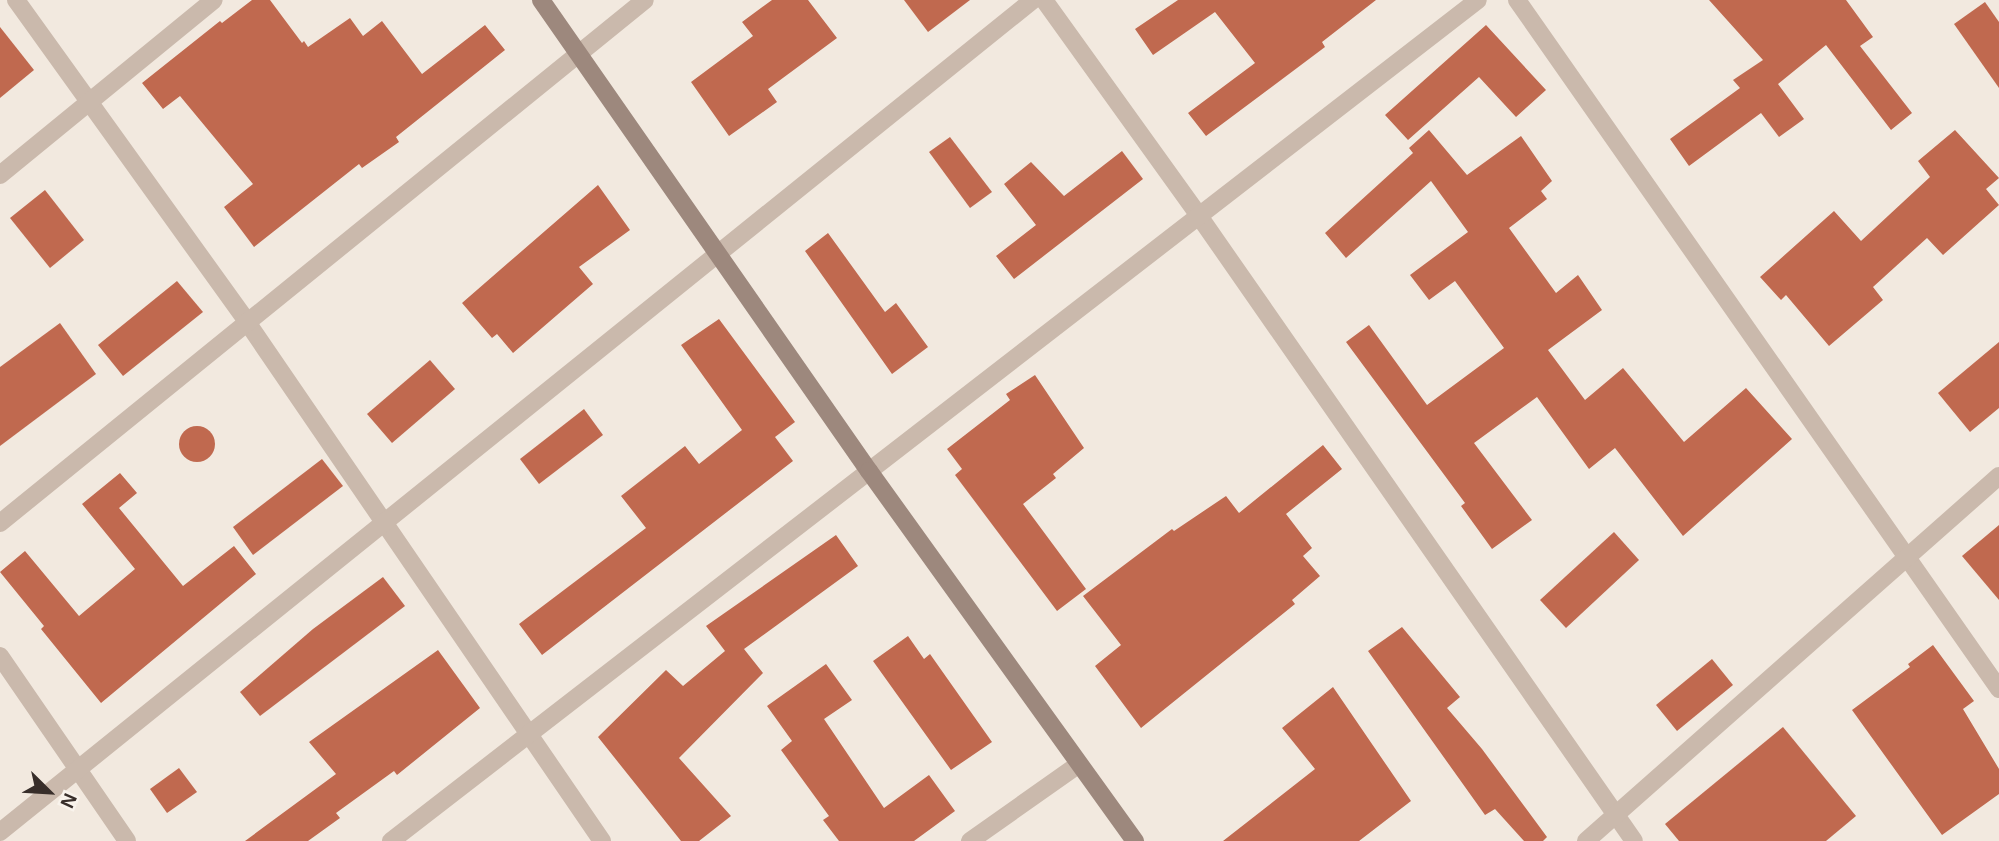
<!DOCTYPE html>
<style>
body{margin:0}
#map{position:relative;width:1999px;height:841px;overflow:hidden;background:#f2e9df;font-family:Helvetica,sans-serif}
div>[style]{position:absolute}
.building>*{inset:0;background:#c0694f}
.round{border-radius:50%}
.street>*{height:18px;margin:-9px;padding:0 9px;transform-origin:9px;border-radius:9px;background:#cab9ac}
.secondary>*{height:18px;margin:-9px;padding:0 9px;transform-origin:9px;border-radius:9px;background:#9d887d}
span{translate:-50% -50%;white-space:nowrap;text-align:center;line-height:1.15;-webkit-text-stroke:7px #f9f3ec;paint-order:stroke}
.north{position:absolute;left:14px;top:757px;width:70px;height:70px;-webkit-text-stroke:5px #f9f3ec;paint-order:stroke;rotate:114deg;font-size:19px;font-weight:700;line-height:28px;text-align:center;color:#382e2a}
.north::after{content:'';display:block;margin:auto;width:24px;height:32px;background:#382e2a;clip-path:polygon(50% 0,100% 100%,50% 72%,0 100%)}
</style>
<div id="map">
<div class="building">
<i style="clip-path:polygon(252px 0,270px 0,302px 43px,304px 41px,308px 47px,350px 18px,363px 36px,382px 21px,422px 74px,485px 25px,505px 50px,396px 137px,399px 142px,362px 168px,359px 164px,254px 247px,224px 207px,253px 184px,180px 96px,163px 109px,142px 83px,220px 21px,222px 23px)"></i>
<i style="clip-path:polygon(772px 0,808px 0,837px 38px,768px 89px,777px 102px,729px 136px,691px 82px,753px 36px,742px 22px)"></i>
<i style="clip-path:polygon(904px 0,970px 0,928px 32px)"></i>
<i style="clip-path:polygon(1178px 0,1376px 0,1322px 42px,1325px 47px,1206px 136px,1188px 113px,1255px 63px,1215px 12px,1153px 55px,1135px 29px)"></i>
<i style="clip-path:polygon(1709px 0,1846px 0,1873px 37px,1860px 46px,1912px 113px,1891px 130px,1826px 45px,1778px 84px,1804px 119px,1779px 137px,1761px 113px,1689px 166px,1670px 139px,1740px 88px,1733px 80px,1763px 60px)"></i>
<i style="clip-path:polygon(1985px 2px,1999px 22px,1999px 88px,1954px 24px)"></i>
<i style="clip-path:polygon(1486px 25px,1546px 90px,1516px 117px,1479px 77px,1408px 140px,1385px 115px)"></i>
<i style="clip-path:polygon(0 27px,34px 70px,0 98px)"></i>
<i style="clip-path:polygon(1429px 130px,1467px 175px,1521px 136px,1552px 181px,1541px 191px,1547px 199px,1509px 228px,1556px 293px,1578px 275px,1602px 310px,1548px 350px,1585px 400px,1623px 368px,1684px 442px,1746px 388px,1792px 439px,1683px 536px,1615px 448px,1589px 469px,1537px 397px,1474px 443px,1532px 520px,1492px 549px,1461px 506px,1465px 503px,1346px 342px,1369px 325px,1427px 405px,1504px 348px,1455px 281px,1429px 300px,1410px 275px,1468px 232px,1431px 181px,1346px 258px,1325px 233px,1413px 153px,1409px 148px)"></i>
<i style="clip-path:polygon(1955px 130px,1999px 178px,1986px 189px,1999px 205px,1943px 255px,1927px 238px,1873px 287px,1883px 300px,1829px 346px,1786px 295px,1781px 300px,1760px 277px,1834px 211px,1861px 241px,1930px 177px,1918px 161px)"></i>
<i style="clip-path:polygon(950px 137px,992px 192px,970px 208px,929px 152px)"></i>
<i style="clip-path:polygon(1122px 151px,1143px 179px,1014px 279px,996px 256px,1036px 225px,1004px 184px,1031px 162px,1064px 196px)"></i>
<i style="clip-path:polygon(598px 185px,630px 230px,579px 267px,593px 284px,513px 353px,497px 334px,492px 338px,462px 303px)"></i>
<i style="clip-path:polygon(45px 190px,84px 240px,50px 268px,10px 218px)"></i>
<i style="clip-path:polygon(828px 233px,885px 312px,896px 303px,928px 347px,892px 374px,805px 251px)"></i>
<i style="clip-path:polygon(177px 281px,203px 312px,123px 376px,98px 345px)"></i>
<i style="clip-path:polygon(719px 319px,795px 422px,775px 437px,793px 461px,542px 655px,519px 624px,646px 528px,621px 496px,685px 446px,699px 464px,742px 430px,681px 345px)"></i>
<i style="clip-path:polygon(60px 323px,96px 374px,0 446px,0 367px)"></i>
<i style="clip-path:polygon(1999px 342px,1999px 408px,1970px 432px,1938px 393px)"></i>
<i style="clip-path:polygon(430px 360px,455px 389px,392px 443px,367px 414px)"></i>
<i style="clip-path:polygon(1035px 375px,1084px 448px,1053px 474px,1056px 478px,1023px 504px,1086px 589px,1057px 611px,955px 475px,962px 469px,947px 449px,1010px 400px,1006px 394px)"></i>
<i style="clip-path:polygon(584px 409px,603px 435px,539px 484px,520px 459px)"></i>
<i class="round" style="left:179px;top:426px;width:36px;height:36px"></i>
<i style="clip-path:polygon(1323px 445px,1342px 469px,1286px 514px,1312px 548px,1303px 556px,1320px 576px,1292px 600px,1295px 604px,1141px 728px,1095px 666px,1121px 645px,1083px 596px,1172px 529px,1174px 531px,1226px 496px,1239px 513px)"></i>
<i style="clip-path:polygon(322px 459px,343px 486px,253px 555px,233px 527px)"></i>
<i style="clip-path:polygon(120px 473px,137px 493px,119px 508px,183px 586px,234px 546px,256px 574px,101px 703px,41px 629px,44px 626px,0 572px,25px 551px,79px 616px,135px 569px,82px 504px)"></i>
<i style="clip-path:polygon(1999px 525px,1999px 600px,1962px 556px)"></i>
<i style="clip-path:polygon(1614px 532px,1639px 560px,1566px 628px,1540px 600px)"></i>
<i style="clip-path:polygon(836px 535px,858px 566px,744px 649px,763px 673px,679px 758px,731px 816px,699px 841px,681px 841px,598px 737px,666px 670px,683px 686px,725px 651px,706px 626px)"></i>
<i style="clip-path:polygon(383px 577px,405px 606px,260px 716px,240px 692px,313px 629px)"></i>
<i style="clip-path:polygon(1402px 627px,1460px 697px,1447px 708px,1482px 749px,1547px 837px,1543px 841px,1524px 841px,1495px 809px,1485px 815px,1368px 651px)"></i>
<i style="clip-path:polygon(908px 636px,924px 659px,930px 654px,992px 742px,951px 770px,873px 661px)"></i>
<i style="clip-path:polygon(1933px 645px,1974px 701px,1963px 709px,1999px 769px,1999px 794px,1942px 835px,1852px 710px,1910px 667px,1908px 664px)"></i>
<i style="clip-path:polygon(438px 650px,480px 708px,397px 775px,394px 771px,336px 813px,340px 818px,308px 841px,245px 841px,336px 774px,309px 742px)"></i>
<i style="clip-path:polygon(1712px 659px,1733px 685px,1677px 731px,1656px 705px)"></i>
<i style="clip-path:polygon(826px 664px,852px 700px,824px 719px,884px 808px,929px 775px,955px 811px,914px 841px,839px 841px,823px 820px,829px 816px,781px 750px,792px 741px,767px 706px)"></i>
<i style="clip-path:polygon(1333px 687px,1411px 801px,1359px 841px,1223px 841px,1315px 769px,1282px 728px)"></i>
<i style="clip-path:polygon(1783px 727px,1856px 816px,1826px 841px,1679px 841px,1665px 824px)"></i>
<i style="clip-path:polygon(179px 768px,197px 792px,167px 813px,150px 789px)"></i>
</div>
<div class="street">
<i style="left:16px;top:0;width:396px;rotate:54.3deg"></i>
<i style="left:247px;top:322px;width:629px;rotate:55.63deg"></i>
<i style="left:1044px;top:0;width:266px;rotate:54.3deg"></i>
<i style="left:1199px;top:216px;width:761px;rotate:55.16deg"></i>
<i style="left:1517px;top:0;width:841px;rotate:55.02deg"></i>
<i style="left:0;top:175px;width:276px;rotate:-39.3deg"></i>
<i style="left:0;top:523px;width:830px;rotate:-39.04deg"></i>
<i style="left:0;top:656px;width:224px;rotate:55.5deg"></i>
<i style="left:0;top:832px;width:1326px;rotate:-38.85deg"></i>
<i style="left:391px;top:841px;width:1374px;rotate:-37.73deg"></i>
<i style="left:970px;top:841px;width:133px;rotate:-35.2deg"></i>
<i style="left:1586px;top:841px;width:551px;rotate:-41.47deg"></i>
</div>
<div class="secondary">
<i style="left:541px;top:0;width:574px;rotate:55.15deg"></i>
<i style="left:869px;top:471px;width:456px;rotate:54.3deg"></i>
</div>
<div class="north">N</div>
</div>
